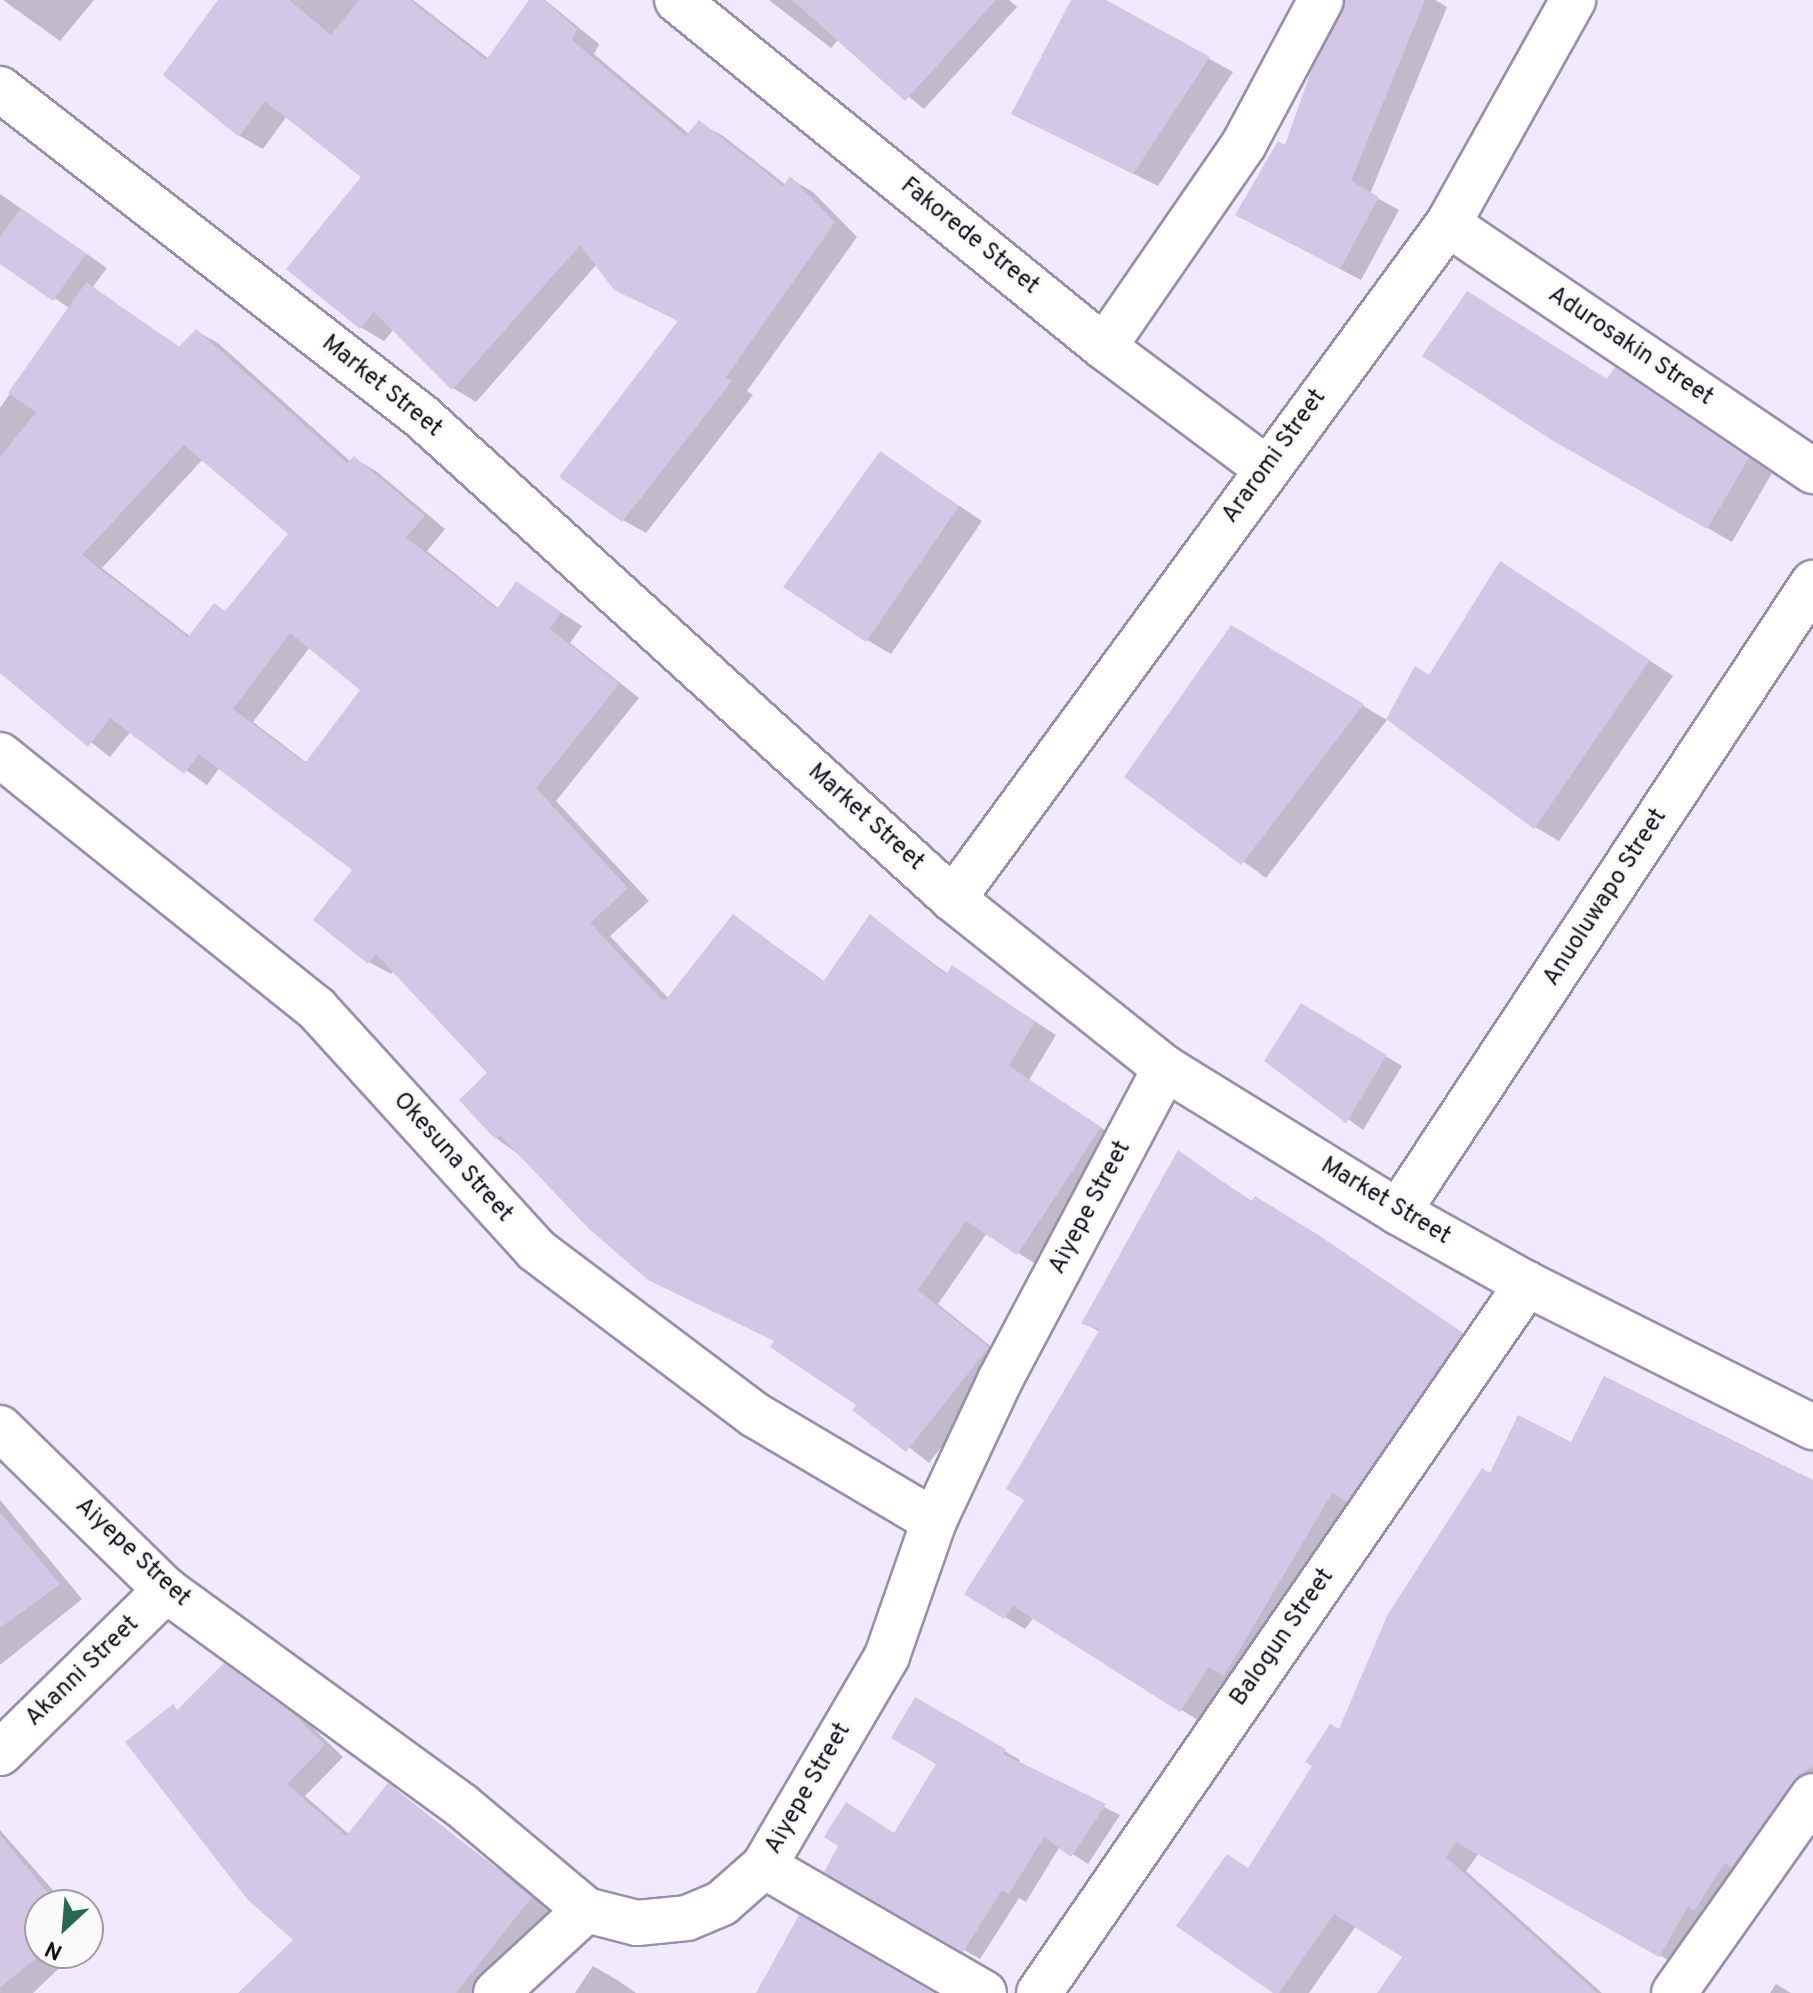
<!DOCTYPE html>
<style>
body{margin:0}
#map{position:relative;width:1813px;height:1993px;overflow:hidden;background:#f1e9fd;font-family:Overpass,sans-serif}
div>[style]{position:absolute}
.shadow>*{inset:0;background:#0003}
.building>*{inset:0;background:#d3c7e6}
.roads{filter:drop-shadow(2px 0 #998eac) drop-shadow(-2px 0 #998eac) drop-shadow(0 2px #998eac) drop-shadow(0 -2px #998eac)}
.street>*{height:44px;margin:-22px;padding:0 22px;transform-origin:22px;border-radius:22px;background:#fff}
span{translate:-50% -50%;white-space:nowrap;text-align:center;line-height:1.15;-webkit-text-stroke:6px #fafafa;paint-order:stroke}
.street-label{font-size:24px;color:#16121d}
.north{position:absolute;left:24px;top:1889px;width:80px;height:80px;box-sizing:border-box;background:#fafafa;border:2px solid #9f9da2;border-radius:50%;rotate:206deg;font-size:22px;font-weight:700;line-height:32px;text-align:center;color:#16121d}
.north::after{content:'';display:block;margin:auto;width:28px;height:36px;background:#296855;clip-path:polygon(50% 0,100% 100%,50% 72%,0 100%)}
</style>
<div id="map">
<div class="shadow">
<i style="clip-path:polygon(3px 0,94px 0,60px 41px)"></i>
<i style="clip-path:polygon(220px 0,413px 0,489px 59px,532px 0,545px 0,599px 44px,594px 54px,690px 135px,700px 123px,723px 136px,786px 185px,791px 179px,813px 192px,857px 237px,747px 391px,753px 395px,646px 533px,623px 520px,680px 322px,615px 288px,597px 264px,476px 402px,453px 388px,394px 329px,384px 341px,362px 328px,289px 269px,364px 177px,287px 116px,263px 149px,240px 136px)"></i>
<i style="clip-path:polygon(769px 0,1009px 0,1017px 7px,924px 109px,839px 39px,831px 48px)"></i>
<i style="clip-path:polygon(1073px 0,1102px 0,1233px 72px,1158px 186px,1014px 114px)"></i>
<i style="clip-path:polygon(1344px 0,1435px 0,1447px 7px,1370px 194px,1399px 210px,1361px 280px,1258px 226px,1345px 11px)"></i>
<i style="clip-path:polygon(evenodd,0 194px,107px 268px,92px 288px,181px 348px,196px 331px,218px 343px,351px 462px,354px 458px,376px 471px,445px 529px,427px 551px,499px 609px,517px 584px,582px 626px,570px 643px,639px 698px,556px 801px,649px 901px,610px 936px,669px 999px,734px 916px,825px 982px,870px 916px,949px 975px,953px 968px,1056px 1035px,1029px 1080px,1121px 1141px,1039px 1266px,987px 1233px,938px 1304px,1009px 1361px,929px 1463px,776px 1341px,496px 1138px,490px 1073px,394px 970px,391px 974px,369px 962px,354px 869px,220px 767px,207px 785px,131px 731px,110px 757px,0 671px,0 408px,69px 308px,0 261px,0 194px,203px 459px,291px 534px,226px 612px,191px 637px,102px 568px,203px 459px,0 194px,310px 647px,363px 690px,307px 763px,253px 722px,310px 647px)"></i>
<i style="clip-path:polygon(1616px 370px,1772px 473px,1732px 542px,1551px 438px)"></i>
<i style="clip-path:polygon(881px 454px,982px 521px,891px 654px,867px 640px)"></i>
<i style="clip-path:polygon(1525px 578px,1673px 676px,1559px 841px,1535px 827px,1430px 677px)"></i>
<i style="clip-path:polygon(1232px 628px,1387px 720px,1266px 878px,1127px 776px)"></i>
<i style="clip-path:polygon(1318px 1015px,1402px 1066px,1363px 1130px,1267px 1060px)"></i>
<i style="clip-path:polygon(1179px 1153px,1253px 1202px,1255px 1199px,1337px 1248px,1482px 1346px,1201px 1722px,1034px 1617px,1025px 1629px,1005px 1617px,1027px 1499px,1100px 1332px,1084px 1323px)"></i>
<i style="clip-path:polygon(1572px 1444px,1813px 1484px,1813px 1795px,1677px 1965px,1479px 1853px,1466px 1871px,1602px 1993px,1379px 1993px,1405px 1957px,1356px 1926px,1309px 1993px,1276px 1993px,1249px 1869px,1340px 1732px,1491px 1476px)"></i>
<i style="clip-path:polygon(0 1500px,82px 1599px,0 1665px)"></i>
<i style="clip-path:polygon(224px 1665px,312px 1727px,343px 1757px,305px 1796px,350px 1835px,389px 1786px,551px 1910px,486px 1993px,240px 1993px,296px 1940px,173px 1707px,180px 1711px)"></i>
<i style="clip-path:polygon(916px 1700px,1020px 1760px,1018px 1764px,1120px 1815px,1088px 1864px,1060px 1846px,1026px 1902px,1019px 1898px,980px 1959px,827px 1871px,896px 1835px,939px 1763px)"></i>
<i style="clip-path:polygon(0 1830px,66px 1905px,40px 1905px,40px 1953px,75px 1953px,33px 1993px,0 1993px)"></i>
<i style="clip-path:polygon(593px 1966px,617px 1980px,636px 1993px,575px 1993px)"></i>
<i style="clip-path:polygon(1776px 1984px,1791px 1993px,1770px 1993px)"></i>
</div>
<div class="building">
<i style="clip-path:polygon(218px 0,289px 0,331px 35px,359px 0,410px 0,486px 60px,529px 0,544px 0,577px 29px,572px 40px,686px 136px,699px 120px,783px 186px,790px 176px,835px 222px,726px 377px,732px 381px,622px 522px,559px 477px,678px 321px,614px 290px,580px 245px,452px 390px,374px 312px,360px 329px,286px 269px,361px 177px,265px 101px,239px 137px,163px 75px)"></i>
<i style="clip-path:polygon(792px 0,996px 0,905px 101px)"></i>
<i style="clip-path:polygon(1071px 0,1106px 0,1210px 57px,1133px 174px,1011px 114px)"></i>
<i style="clip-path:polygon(1346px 0,1425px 0,1351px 181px,1379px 197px,1340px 269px,1235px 215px,1278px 141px,1285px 145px,1311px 71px)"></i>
<i style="clip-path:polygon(21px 208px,86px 254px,53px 301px,0 264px,0 237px)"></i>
<i style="clip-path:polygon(evenodd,86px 282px,179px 347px,196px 329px,347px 463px,354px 456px,425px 516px,406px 537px,497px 609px,516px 581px,561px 612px,550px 629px,619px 684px,536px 788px,628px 888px,590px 923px,664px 1002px,733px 914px,823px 982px,870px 914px,946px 975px,952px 965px,1035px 1022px,1009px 1066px,1101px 1127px,1017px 1255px,966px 1221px,918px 1290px,989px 1347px,906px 1452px,852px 1410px,856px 1405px,770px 1347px,774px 1341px,648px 1280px,588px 1228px,500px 1135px,495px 1139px,459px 1100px,487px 1073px,376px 954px,368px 964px,313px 920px,352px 870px,199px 754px,184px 774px,110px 718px,88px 747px,0 673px,0 457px,36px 412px,8px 393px,86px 282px,184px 445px,288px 534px,225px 611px,214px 603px,188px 637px,82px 555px,184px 445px,86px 282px,290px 633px,360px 690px,305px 763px,233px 709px,290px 633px)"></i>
<i style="clip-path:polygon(1467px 291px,1607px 379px,1615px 367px,1749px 458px,1707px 529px,1550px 439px,1422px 356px)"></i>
<i style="clip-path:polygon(880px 451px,959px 506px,866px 642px,783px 587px)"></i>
<i style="clip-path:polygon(1500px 561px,1650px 660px,1534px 829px,1386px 719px,1415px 666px,1429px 675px)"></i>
<i style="clip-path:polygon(1231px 625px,1364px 704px,1241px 865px,1124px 777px)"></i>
<i style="clip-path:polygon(1301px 1003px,1387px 1055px,1346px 1123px,1264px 1061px)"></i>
<i style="clip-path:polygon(1178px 1150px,1251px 1202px,1255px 1196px,1317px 1234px,1463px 1333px,1347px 1502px,1332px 1493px,1224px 1676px,1209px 1667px,1180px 1712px,1013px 1606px,1004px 1619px,964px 1594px,1024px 1500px,1006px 1489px,1100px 1329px,1081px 1324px)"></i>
<i style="clip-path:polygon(1604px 1376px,1813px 1480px,1813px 1765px,1793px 1782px,1731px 1868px,1725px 1863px,1694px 1911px,1688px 1907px,1659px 1957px,1456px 1842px,1446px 1857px,1597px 1993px,1377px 1993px,1402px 1957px,1334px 1914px,1279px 1993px,1273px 1993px,1176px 1926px,1227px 1854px,1248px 1868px,1312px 1766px,1305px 1762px,1330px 1724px,1339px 1729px,1388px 1614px,1482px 1468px,1490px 1473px,1518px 1415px,1571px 1442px)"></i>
<i style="clip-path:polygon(0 1512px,60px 1584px,0 1628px)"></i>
<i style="clip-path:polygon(224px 1663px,292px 1713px,325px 1745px,287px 1784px,346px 1836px,388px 1783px,532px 1897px,456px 1993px,238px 1993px,293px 1940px,248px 1900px,125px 1742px,173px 1704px,177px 1710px)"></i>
<i style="clip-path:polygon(915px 1697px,1006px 1749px,1003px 1754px,1106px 1804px,1071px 1857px,1044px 1837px,1009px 1894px,1002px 1890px,963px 1952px,824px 1872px,838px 1846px,824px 1837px,846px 1802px,894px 1833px,936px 1764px,891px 1738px)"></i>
<i style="clip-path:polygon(0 1835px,58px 1905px,40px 1905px,42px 1953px,0 1988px)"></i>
<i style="clip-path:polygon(799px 1915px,934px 1993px,756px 1993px)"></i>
</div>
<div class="roads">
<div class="street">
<i style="left:677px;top:0;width:550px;rotate:39.1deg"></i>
<i style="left:1104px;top:347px;width:202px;rotate:36.8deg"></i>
<i style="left:0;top:89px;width:533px;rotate:37.84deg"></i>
<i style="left:421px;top:416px;width:719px;rotate:42.24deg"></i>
<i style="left:953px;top:899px;width:271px;rotate:38.6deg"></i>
<i style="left:1165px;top:1068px;width:274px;rotate:31.7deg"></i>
<i style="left:1398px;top:1212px;width:148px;rotate:29.2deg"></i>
<i style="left:1527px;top:1284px;width:320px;rotate:26.6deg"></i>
<i style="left:1448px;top:224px;width:441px;rotate:34.1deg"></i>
<i style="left:1104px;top:347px;width:247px;rotate:-55.4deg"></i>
<i style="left:1244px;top:144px;width:163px;rotate:-61.9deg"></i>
<i style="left:0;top:755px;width:405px;rotate:38.7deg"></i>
<i style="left:316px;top:1008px;width:327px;rotate:47.7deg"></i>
<i style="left:536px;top:1250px;width:274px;rotate:37deg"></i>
<i style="left:755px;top:1415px;width:208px;rotate:30.6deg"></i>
<i style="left:953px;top:899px;width:837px;rotate:-53.75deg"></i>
<i style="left:1448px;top:224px;width:257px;rotate:-60.8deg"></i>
<i style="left:1398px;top:1212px;width:754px;rotate:-56.58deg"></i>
<i style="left:0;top:1428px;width:232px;rotate:44.3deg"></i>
<i style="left:166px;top:1590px;width:365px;rotate:36.1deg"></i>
<i style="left:461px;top:1805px;width:163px;rotate:40deg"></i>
<i style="left:586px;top:1910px;width:53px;rotate:14.3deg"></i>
<i style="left:637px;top:1923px;width:50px;rotate:-5.7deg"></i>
<i style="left:687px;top:1918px;width:38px;rotate:-23deg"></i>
<i style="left:722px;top:1903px;width:56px;rotate:-41.4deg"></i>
<i style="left:764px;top:1866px;width:243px;rotate:-59.6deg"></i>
<i style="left:887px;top:1656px;width:143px;rotate:-70.8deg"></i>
<i style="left:934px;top:1521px;width:156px;rotate:-64.9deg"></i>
<i style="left:1000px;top:1380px;width:353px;rotate:-62.1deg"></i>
<i style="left:0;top:1753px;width:233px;rotate:-44.5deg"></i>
<i style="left:764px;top:1866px;width:254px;rotate:30deg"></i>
<i style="left:496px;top:1993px;width:122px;rotate:-42.7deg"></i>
<i style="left:1039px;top:1993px;width:861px;rotate:-55.46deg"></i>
<i style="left:1674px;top:1993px;width:241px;rotate:-54.8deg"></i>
</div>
</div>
<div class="street-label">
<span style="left:969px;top:237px;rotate:39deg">Fakorede Street</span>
<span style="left:1630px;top:347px;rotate:34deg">Adurosakin Street</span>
<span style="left:381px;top:387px;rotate:39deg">Market Street</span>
<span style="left:1275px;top:457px;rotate:-54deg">Araromi Street</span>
<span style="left:865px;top:818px;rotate:42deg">Market Street</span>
<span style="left:1606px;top:898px;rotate:-57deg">Anuoluwapo Street</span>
<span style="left:452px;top:1158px;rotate:48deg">Okesuna Street</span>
<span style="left:1385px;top:1202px;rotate:31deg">Market Street</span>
<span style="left:1091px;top:1208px;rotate:-62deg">Aiyepe Street</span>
<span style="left:132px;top:1553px;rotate:43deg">Aiyepe Street</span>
<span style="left:1283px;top:1638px;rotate:-55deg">Balogun Street</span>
<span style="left:83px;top:1672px;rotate:-44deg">Akanni Street</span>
<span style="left:809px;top:1789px;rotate:-60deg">Aiyepe Street</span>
</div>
<div class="north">N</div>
</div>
